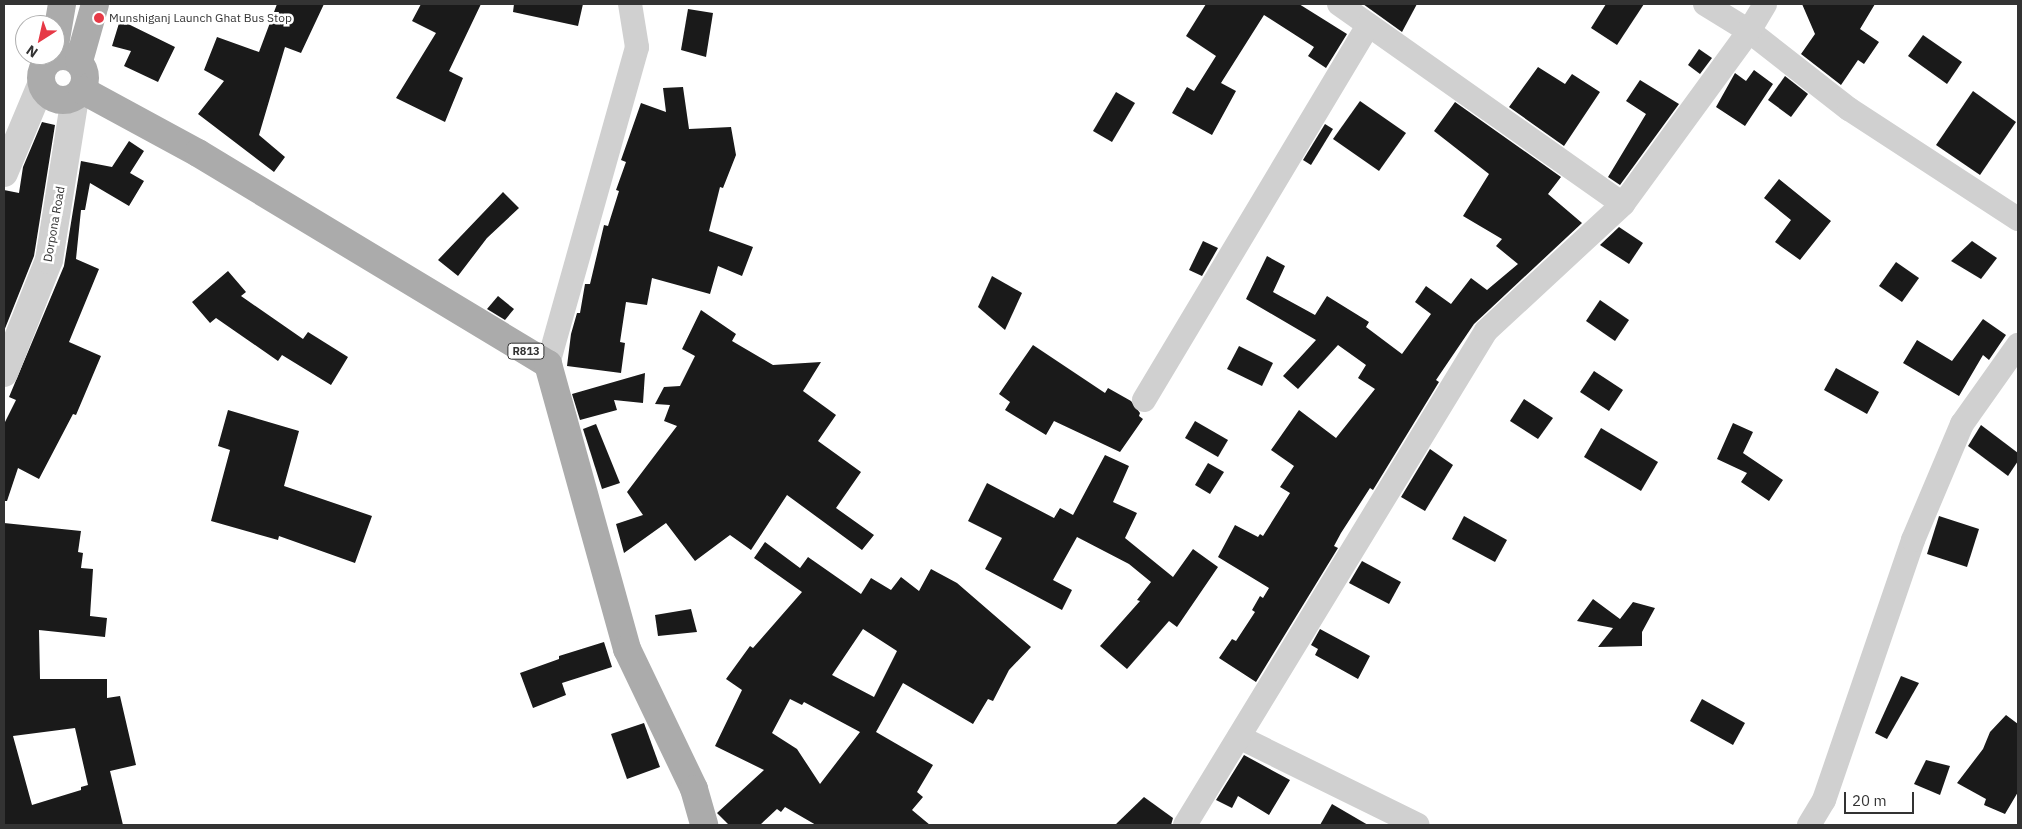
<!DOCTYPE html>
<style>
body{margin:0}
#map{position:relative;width:2022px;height:829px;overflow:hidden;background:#fff;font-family:"IBM Plex Sans",sans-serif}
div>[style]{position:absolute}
.building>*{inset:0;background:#1a1a1a}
.minor>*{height:24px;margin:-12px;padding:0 12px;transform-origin:12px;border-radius:12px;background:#d0d0d0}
.tertiary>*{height:28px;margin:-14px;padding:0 14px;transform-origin:14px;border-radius:14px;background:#d0d0d0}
.primary>*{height:28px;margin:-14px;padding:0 14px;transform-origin:14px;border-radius:14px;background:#ababab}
.primary>.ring{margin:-14px;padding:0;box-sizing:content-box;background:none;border:28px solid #ababab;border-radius:50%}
.dots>*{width:14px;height:14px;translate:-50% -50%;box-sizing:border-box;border:2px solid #fff;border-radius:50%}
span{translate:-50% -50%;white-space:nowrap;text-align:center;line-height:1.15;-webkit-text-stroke:5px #fff;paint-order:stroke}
.shield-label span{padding:1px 4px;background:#fff;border:1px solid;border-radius:4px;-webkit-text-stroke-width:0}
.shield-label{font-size:11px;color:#333;font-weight:700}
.poi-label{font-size:12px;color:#333}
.left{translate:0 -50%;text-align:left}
.street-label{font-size:12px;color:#333}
.frame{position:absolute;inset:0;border:5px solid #333;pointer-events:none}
.north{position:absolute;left:15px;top:15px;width:50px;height:50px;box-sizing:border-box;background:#fff;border:1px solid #adadad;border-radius:50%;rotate:215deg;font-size:14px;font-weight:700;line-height:20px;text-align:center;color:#333}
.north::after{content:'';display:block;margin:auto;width:18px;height:22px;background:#e63946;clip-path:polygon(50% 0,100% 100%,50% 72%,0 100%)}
.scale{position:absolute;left:1844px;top:792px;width:70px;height:22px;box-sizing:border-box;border:2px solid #333;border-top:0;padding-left:6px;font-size:15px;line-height:18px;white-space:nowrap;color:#333;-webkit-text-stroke:4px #fff;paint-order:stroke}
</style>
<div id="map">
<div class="building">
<i style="clip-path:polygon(277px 4px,324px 4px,301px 53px,285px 47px,259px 135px,285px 157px,274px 172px,198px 114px,224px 81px,204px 70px,217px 37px,259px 52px)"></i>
<i style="clip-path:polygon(421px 4px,481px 4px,449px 71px,463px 78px,445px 122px,396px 98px,436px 33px,412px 21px)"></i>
<i style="clip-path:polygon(514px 4px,583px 4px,578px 26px,513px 12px)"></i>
<i style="clip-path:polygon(1206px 4px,1299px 4px,1347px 34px,1326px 68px,1308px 56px,1314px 47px,1264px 15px,1221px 83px,1236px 91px,1212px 135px,1172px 113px,1187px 87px,1194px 91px,1216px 56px,1186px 36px)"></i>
<i style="clip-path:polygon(1363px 4px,1417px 4px,1402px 32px)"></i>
<i style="clip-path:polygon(1606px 4px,1644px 4px,1617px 45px,1591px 28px)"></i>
<i style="clip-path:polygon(1802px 4px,1875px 4px,1860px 29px,1879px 42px,1864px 64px,1858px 60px,1841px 85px,1801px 54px,1815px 34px)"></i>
<i style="clip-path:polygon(688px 9px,713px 13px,706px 57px,681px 50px)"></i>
<i style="clip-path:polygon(120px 20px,175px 47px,158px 82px,124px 66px,131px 51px,112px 46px)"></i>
<i style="clip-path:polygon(1923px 35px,1962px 62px,1947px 84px,1908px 56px)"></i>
<i style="clip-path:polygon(1699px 49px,1712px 58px,1700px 74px,1688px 65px)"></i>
<i style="clip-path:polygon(1538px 67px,1565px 84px,1572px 74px,1600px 92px,1564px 146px,1509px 107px)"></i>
<i style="clip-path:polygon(1754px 70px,1773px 84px,1745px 126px,1716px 107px,1735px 73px,1746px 81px)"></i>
<i style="clip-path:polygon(1785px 76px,1808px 94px,1791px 117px,1768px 100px)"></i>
<i style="clip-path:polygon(1640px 80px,1679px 104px,1620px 185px,1608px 177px,1646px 114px,1626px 101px)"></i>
<i style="clip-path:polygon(683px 87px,689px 129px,731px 127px,736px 155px,723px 188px,720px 187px,709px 231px,753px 247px,742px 276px,718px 266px,710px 294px,652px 278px,647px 305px,626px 302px,620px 342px,625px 343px,621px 373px,567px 366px,571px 334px,577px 313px,580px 313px,585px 284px,590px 284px,604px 225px,608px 226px,619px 191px,616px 190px,626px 162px,621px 160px,641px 103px,666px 112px,663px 88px)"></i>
<i style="clip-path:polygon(1973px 91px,2016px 122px,1980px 175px,1936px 145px)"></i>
<i style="clip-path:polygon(1116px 92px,1135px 103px,1112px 142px,1093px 131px)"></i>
<i style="clip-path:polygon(1360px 101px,1406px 133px,1379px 171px,1333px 139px)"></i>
<i style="clip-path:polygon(1455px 102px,1561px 177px,1548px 194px,1582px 223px,1474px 324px,1436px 380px,1439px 382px,1373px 490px,1370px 488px,1341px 533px,1334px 546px,1338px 548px,1256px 682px,1219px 658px,1232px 639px,1236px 641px,1255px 612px,1252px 610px,1260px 596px,1263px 598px,1269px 588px,1218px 557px,1235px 525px,1258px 537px,1260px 534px,1263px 536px,1290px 493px,1280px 487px,1294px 466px,1271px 450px,1299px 410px,1336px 438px,1375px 389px,1358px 378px,1366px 365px,1338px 345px,1298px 389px,1283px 376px,1316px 340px,1246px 299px,1267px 256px,1285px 266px,1273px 292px,1315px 315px,1327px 296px,1369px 322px,1366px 327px,1402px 354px,1431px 314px,1415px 302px,1426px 286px,1451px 304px,1471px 278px,1487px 290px,1518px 264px,1496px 246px,1502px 239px,1463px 216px,1489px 174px,1434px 131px)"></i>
<i style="clip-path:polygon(42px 122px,55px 125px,34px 256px,4px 331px,4px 190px,19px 193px,23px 167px)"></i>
<i style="clip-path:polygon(1325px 124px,1333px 129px,1311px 165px,1303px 160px)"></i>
<i style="clip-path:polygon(129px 141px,144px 151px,130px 173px,144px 181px,129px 206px,90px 183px,85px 210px,81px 210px,76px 259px,99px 269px,69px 342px,101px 356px,76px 415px,73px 414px,39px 479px,18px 468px,7px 501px,4px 501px,4px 424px,16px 400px,9px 397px,64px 266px,81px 161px,112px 167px)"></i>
<i style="clip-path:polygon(1779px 179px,1831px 221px,1800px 260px,1775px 242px,1791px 220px,1764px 198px)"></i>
<i style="clip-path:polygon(503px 192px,519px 208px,487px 238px,458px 276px,438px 260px)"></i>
<i style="clip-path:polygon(1619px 227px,1643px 243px,1629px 264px,1600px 245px)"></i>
<i style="clip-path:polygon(1203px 241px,1218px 248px,1202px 276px,1189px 270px)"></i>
<i style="clip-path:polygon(1972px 241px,1997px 258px,1981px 279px,1951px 261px)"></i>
<i style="clip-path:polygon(1896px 262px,1919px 278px,1902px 302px,1879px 286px)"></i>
<i style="clip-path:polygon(228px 271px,246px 292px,241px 296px,303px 339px,308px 332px,348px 357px,331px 385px,282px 355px,278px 361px,216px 318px,210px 323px,192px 302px)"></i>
<i style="clip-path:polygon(992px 276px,1022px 293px,1005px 330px,978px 307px)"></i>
<i style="clip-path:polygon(498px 296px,514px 309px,505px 320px,487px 309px)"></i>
<i style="clip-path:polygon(1600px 300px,1629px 320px,1615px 341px,1586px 321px)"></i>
<i style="clip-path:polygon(701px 310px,736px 334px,732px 341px,773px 365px,821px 362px,803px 391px,836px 415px,818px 441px,861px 472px,836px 508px,874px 535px,862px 550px,787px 495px,751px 550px,730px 535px,695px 561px,666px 523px,624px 553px,616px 524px,643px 515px,627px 492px,677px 426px,664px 421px,670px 405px,655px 404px,664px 387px,680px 386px,695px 356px,682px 349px)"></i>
<i style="clip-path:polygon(1983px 319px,2006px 335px,1989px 360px,1983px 355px,1959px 396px,1903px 363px,1917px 340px,1952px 361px)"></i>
<i style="clip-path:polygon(1033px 345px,1105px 393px,1108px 388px,1131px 401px,1140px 413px,1139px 416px,1143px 419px,1120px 452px,1054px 421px,1046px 435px,1005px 410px,1010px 402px,999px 394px)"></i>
<i style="clip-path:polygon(1239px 346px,1273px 363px,1262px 386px,1227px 369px)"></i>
<i style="clip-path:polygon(1836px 368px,1879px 392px,1867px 414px,1824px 390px)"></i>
<i style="clip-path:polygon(1594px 371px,1623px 390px,1609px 411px,1580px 392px)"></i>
<i style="clip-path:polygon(645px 373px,643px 403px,614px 400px,617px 410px,580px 420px,572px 394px)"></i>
<i style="clip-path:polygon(1524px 399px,1553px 418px,1538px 439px,1510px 421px)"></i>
<i style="clip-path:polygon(228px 410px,299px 431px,284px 486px,372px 516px,355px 563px,279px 536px,278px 540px,211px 521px,230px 450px,218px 446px)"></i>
<i style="clip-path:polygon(1195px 421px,1228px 440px,1218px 457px,1185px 438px)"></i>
<i style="clip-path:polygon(1733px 423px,1753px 432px,1743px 453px,1783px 480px,1769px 501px,1741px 482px,1747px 473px,1717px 459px)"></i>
<i style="clip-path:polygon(596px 424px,620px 483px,602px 489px,583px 429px)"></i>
<i style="clip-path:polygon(1981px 425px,2018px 453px,2018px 461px,2008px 476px,1968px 446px)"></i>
<i style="clip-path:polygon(1601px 428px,1658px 462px,1641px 491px,1584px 457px)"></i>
<i style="clip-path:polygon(1430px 449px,1453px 465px,1425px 511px,1401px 497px)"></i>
<i style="clip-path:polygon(1105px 455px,1129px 466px,1113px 502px,1137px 513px,1125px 538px,1173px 577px,1193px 549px,1218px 567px,1177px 627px,1169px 621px,1127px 669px,1100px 646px,1140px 601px,1137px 600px,1151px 582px,1129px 564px,1077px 537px,1053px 580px,1072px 590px,1062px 610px,985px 569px,1002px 538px,968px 521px,987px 483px,1054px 518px,1060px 508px,1073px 515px)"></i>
<i style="clip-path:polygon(1208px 463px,1224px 472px,1210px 494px,1195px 485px)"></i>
<i style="clip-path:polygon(1464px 516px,1507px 540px,1495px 562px,1452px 539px)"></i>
<i style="clip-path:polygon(1939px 516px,1979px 529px,1967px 567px,1927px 554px)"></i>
<i style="clip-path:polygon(evenodd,4px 523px,81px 531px,78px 552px,83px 553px,81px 568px,93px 569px,90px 616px,107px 618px,105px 637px,39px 630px,40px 679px,107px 679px,107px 698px,120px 696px,136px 765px,110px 771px,123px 825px,4px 825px,4px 523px,75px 728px,88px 785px,81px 787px,81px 790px,32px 805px,13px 736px,75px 728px)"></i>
<i style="clip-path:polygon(evenodd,765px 542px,800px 568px,808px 557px,861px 594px,871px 578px,891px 590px,901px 577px,919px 591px,931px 569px,957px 583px,1031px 647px,1009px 670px,993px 701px,988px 699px,973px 724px,903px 683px,876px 732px,933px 765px,917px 792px,923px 797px,912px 810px,930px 825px,816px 825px,785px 807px,781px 812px,777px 809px,760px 825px,729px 825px,717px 813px,764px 770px,715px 746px,742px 690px,726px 679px,750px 646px,753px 648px,802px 592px,754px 558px,765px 542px,863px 629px,897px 651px,874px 697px,832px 675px,863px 629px,765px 542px,790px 699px,802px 705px,804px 702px,860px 732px,820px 784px,797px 749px,772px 733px,790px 699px)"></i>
<i style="clip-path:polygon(1362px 561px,1401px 582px,1389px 604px,1349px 583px)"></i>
<i style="clip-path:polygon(1593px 599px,1620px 619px,1633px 602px,1655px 608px,1642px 632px,1642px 646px,1598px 647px,1613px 628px,1577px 621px)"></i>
<i style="clip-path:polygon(691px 609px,697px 632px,658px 636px,655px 615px)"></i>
<i style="clip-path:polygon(1320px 629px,1370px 656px,1358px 679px,1315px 655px,1318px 649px,1311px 645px)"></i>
<i style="clip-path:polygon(604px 642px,612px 667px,562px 683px,566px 695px,533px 708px,520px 673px,559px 659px,559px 656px)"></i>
<i style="clip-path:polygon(1901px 676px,1919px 683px,1887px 739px,1875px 733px)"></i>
<i style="clip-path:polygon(1702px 699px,1745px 723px,1733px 745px,1690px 721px)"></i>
<i style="clip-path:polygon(2006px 715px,2018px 724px,2018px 792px,2005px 814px,1984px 805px,1986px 799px,1957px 783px,1983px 749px,1990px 732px)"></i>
<i style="clip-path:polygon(644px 723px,660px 767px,627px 779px,611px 734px)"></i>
<i style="clip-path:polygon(1244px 755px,1290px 780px,1269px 815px,1238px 796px,1232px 808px,1216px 800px)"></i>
<i style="clip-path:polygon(1926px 760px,1950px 766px,1940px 795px,1914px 784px)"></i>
<i style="clip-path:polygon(1144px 797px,1173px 818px,1171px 825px,1115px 825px)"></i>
<i style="clip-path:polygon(1332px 804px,1368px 825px,1320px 825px)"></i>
</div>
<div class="minor">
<i style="left:1339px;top:4px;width:347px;rotate:35.2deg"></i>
<i style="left:1705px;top:4px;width:52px;rotate:31.5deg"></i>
<i style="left:1749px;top:31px;width:127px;rotate:38deg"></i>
<i style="left:1849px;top:109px;width:202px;rotate:33.1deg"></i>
<i style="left:548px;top:364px;width:329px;rotate:-74.3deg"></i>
<i style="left:637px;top:47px;width:44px;rotate:-99.2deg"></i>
<i style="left:1144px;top:400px;width:437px;rotate:-59.1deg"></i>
<i style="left:1239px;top:737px;width:199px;rotate:26.2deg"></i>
<i style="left:1185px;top:825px;width:578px;rotate:-58.65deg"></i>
<i style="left:1486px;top:331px;width:187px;rotate:-42.8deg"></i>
<i style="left:1623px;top:204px;width:214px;rotate:-53.9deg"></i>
<i style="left:1749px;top:31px;width:31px;rotate:-59deg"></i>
<i style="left:1809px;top:825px;width:29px;rotate:-59deg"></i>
<i style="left:1824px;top:800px;width:275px;rotate:-71.1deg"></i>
<i style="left:1913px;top:540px;width:126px;rotate:-67.1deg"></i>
<i style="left:1962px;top:424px;width:97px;rotate:-54.7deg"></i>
</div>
<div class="tertiary">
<i style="left:4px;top:173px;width:95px;rotate:-67.2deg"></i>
<i style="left:4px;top:373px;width:122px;rotate:-68.3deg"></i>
<i style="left:49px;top:260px;width:165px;rotate:-80.9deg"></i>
</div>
<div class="primary">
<i style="left:55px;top:45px;width:42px;rotate:-80.3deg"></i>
<i class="ring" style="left:41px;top:56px;width:16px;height:16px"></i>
<i style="left:79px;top:61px;width:59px;rotate:-74.3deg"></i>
<i style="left:82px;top:90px;width:132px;rotate:28.5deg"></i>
<i style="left:198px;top:153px;width:409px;rotate:31.1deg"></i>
<i style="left:548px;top:364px;width:296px;rotate:74.5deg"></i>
<i style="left:627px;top:649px;width:155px;rotate:64.4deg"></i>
<i style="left:694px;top:789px;width:37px;rotate:74deg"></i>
</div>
<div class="dots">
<i style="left:99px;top:18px;background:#e63946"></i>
</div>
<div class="shield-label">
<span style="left:526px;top:351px">R813</span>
</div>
<div class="poi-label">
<span class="left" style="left:109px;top:18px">Munshiganj Launch Ghat Bus Stop</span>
</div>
<div class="street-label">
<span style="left:54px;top:224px;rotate:-80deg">Dorpona Road</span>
</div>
<div class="frame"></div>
<div class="north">N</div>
<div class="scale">20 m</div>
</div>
